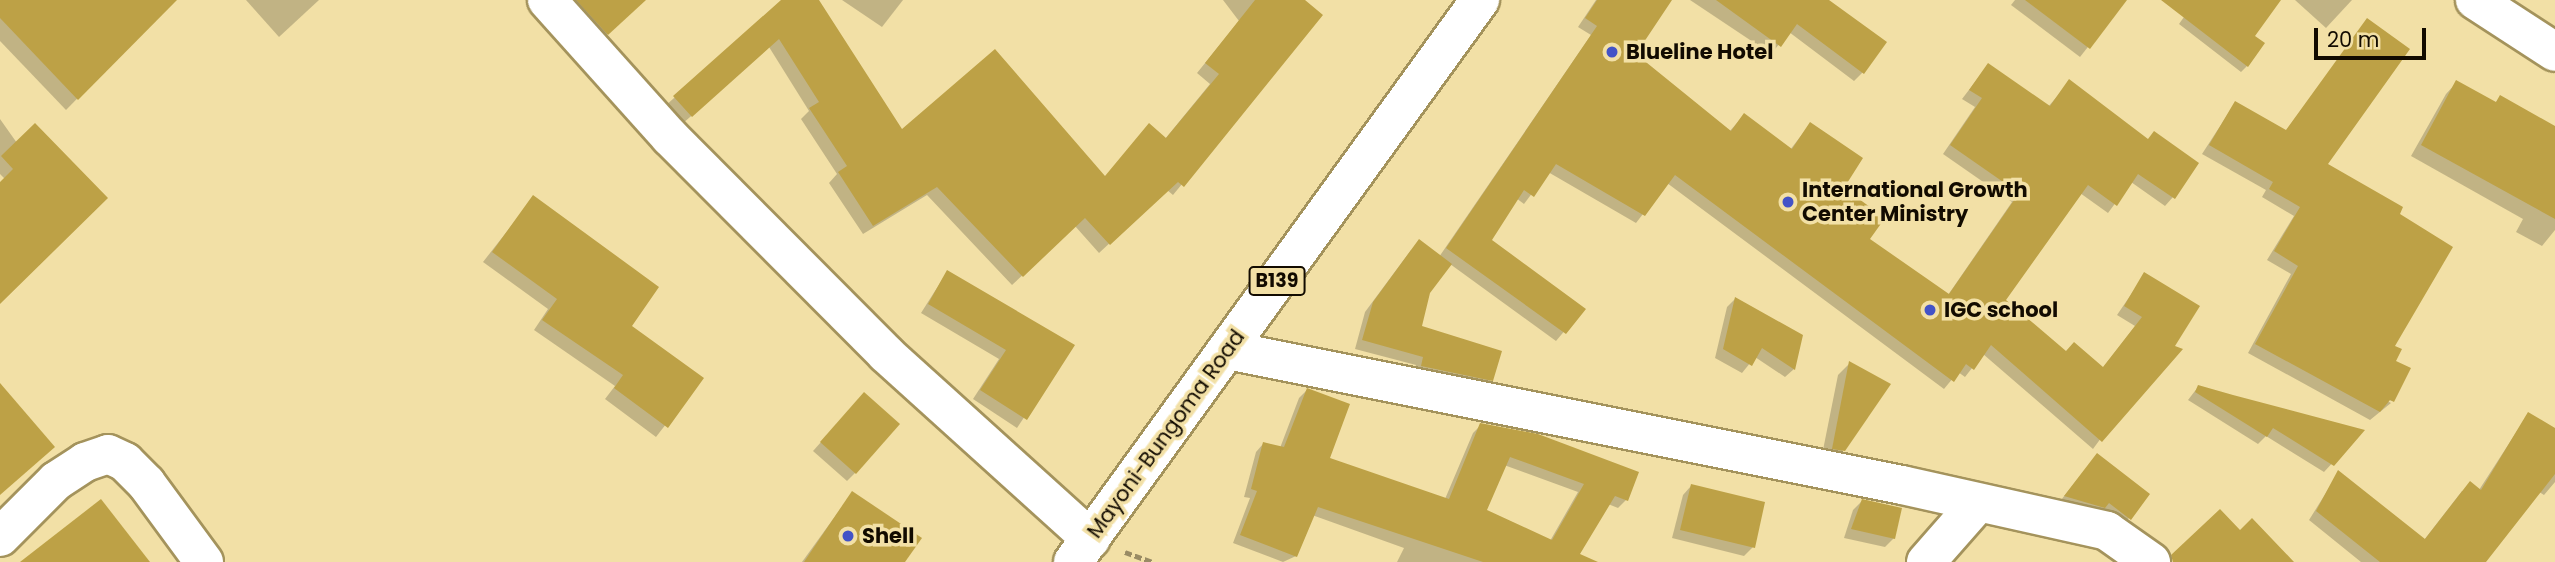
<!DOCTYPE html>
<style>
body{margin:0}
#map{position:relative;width:2555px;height:562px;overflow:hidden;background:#f2e0a6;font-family:Poppins,sans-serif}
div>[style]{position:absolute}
.shadow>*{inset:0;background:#0003}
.building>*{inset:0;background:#bda146}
.path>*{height:4.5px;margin-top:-2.25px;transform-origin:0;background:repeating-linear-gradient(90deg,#998b64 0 7px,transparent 0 10.5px)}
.roads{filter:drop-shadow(2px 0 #a4935c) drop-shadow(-2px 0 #a4935c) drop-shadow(0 2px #a4935c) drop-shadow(0 -2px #a4935c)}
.street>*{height:38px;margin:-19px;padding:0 19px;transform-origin:19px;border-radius:19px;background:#fff}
.primary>*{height:38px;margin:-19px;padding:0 19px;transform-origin:19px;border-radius:19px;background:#fff}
.dots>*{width:19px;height:19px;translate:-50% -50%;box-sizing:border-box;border:4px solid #f2e0a6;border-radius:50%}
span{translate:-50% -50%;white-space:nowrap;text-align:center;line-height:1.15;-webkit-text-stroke:7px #f2e0a6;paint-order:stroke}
.shield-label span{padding:2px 5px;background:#f2e0a6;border:2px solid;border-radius:5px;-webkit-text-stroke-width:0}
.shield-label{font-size:19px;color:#120b00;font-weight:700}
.poi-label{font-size:21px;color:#120b00;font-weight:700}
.left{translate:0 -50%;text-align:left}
.street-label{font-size:21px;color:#120b00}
.scale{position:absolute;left:2314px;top:28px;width:112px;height:32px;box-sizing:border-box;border:4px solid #120b00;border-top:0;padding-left:9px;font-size:21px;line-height:24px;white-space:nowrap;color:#120b00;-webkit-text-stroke:5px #f2e0a6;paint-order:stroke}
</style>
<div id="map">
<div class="shadow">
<i style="clip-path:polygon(0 0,174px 0,66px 110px,0 41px)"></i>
<i style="clip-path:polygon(246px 0,319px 0,279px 37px)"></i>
<i style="clip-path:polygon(572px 0,645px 0,595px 45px)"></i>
<i style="clip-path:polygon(817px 0,902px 132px,1104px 177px,1165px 139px,1210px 84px,1197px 73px,1239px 21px,1223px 0,1302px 0,1321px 15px,1173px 195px,1167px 190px,1099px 253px,1075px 226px,1012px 285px,927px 195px,863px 234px,829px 183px,837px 174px,801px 119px,809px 111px,769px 47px,681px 125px,664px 107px,780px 3px)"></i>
<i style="clip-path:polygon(842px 0,903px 0,882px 27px)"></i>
<i style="clip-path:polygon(1596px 0,1670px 0,1634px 55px,1729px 132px,1744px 115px,1790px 150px,1810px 124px,1867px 240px,1948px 295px,2012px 202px,1943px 154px,1975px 107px,1962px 99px,1988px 65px,2048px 107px,2070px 81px,2173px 197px,2165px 206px,2131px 182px,2108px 213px,2080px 193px,2004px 300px,2065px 353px,2102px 369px,2135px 326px,2117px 315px,2145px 274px,2197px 307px,2093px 449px,1983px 354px,1965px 377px,1958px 372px,1944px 389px,1667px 183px,1636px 223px,1548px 172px,1524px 204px,1516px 198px,1489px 241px,1583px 309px,1556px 341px,1450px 264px,1429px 293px,1420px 327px,1491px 380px,1483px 389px,1413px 374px,1416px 365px,1355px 349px,1365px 312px,1411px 250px,1439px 257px,1591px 35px,1578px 27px)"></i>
<i style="clip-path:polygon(1690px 0,1826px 0,1863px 72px,1854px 81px,1789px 32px,1771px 54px)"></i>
<i style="clip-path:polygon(2015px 0,2114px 0,2121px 5px,2080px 57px,2011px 5px)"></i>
<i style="clip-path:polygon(2196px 0,2278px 0,2252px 36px,2247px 66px,2241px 72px,2179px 24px)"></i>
<i style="clip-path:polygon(2295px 0,2352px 0,2326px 28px)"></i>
<i style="clip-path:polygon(2367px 20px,2325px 164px,2392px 347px,2393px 401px,2382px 398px,2391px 403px,2370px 420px,2248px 353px,2291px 274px,2267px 260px,2294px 216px,2262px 197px,2266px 190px,2202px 154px,2235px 103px,2285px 132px)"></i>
<i style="clip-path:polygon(2457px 82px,2495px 103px,2500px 98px,2555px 166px,2555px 230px,2542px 246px,2516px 232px,2523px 219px,2411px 156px,2446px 94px)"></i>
<i style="clip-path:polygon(0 119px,17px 143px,0 301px,0 184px,5px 179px,0 174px)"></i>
<i style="clip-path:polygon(533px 198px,630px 326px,701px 379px,656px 437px,605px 399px,615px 386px,534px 330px,548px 309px,483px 262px)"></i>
<i style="clip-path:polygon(947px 272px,1072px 345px,1017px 428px,973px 399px,999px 359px,921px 313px)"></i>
<i style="clip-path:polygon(1735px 299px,1801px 336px,1794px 369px,1785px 377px,1755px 357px,1742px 373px,1715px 358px,1727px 307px)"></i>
<i style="clip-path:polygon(1850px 363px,1843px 450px,1831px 462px,1821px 460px,1838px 375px)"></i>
<i style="clip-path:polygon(2198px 387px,2362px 431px,2324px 472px,2266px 436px,2258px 444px,2188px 400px)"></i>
<i style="clip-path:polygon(evenodd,1307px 390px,1328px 459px,1445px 499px,1473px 433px,1481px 425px,1626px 500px,1618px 508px,1608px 504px,1573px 562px,1397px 562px,1404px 548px,1312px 515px,1296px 556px,1283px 562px,1233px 543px,1250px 498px,1244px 497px,1256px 452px,1263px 444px,1280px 448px,1299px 398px,1307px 390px,1504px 465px,1578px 492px,1550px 541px,1485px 511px,1504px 465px)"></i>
<i style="clip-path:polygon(856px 403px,855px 473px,847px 481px,813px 451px)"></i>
<i style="clip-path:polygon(2528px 414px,2555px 430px,2555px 482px,2544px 495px,2539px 492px,2483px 562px,2361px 562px,2309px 520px,2339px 472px,2424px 540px,2462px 491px,2479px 490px)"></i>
<i style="clip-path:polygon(2097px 455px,2148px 494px,2121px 528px,2057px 505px)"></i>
<i style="clip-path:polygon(1691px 486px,1753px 547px,1744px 556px,1672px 538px,1683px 495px)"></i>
<i style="clip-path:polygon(852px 493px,903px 562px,802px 562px)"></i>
<i style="clip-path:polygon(1862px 501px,1894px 538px,1885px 547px,1844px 538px,1853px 510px)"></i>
</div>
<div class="building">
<i style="clip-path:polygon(0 0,177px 0,78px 100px,0 18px)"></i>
<i style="clip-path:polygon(576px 0,646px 0,608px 35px)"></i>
<i style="clip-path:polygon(781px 0,819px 0,902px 129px,995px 49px,1105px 176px,1149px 123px,1166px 138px,1219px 74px,1205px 63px,1255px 0,1305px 0,1323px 15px,1184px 187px,1178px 182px,1110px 245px,1085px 218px,1023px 277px,937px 187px,873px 226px,838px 172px,847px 166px,809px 108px,819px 102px,779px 39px,692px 117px,673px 96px)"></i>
<i style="clip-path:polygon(1597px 0,1672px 0,1636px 54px,1731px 131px,1744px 113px,1792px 149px,1810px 122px,1863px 158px,1844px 188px,1885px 218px,1870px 239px,1949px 294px,2019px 193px,1950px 145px,1982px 98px,1969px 90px,1988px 63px,2050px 106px,2069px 79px,2148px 139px,2154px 131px,2199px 163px,2175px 199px,2138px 174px,2117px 206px,2088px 185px,2006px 300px,2066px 351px,2074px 342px,2103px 367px,2142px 317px,2124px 306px,2144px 272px,2200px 306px,2175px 346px,2183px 349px,2102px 442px,1991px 345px,1974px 370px,1966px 364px,1954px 382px,1675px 175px,1645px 216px,1556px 164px,1534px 197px,1524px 190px,1492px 240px,1586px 309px,1566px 334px,1446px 248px,1597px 26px,1585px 18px)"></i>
<i style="clip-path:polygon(1716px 0,1829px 0,1887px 42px,1864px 74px,1797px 24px,1781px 47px)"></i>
<i style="clip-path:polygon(2025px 0,2127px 0,2090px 49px)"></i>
<i style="clip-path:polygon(2161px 0,2281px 0,2255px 36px,2265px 43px,2248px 67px)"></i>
<i style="clip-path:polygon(2367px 18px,2410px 49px,2328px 164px,2403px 207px,2400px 214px,2453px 247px,2395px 346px,2402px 349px,2396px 361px,2411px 368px,2394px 402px,2390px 400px,2380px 412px,2255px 344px,2298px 266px,2274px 251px,2300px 207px,2269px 189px,2273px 182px,2209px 145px,2235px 101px,2286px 130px)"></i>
<i style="clip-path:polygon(2456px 80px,2496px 102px,2500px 95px,2555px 126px,2555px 219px,2421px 145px)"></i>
<i style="clip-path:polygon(35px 123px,108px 198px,0 304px,0 182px,13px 169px,1px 156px)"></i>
<i style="clip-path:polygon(533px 195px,659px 287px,632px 326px,704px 378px,668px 428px,614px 388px,623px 375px,542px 320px,557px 299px,492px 252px)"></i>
<i style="clip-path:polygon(1419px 239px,1452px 264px,1430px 293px,1422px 326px,1502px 351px,1493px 381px,1421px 366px,1423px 357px,1362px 340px,1373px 302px)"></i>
<i style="clip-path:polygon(947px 270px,1075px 345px,1027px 420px,980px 390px,1006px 350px,928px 304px)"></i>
<i style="clip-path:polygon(1735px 297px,1803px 335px,1795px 370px,1762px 348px,1752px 366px,1723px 349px)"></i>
<i style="clip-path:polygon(1849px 361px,1891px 384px,1845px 451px,1832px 449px)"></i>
<i style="clip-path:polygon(0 383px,55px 447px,0 495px)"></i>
<i style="clip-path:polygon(2198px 385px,2233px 395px,2365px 430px,2334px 466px,2273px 428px,2267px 437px,2195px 392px)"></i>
<i style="clip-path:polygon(evenodd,1307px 388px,1350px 404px,1330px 458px,1449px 499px,1480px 423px,1538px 434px,1639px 472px,1628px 501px,1615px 496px,1580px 554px,1598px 562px,1483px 562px,1318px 507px,1297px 557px,1240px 535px,1257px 491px,1251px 489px,1263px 442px,1284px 447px,1307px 388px,1510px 457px,1584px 484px,1552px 540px,1487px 510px,1510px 457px)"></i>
<i style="clip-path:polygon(864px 392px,900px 424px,856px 474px,820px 442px)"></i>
<i style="clip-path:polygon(2528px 412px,2555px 428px,2555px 474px,2486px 562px,2380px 562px,2316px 511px,2338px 470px,2425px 539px,2470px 481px,2481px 490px)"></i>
<i style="clip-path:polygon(2097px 453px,2150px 494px,2131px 520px,2109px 503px,2105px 508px,2064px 496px)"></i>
<i style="clip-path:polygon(1691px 484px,1765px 502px,1755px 548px,1680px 530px)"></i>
<i style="clip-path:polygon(852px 491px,922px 538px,905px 562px,804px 562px)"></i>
<i style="clip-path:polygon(101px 499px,150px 562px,20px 562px)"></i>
<i style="clip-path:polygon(1862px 499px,1902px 508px,1895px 539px,1851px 529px)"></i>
<i style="clip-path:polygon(2220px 509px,2240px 530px,2252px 518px,2294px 562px,2173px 562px,2171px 555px)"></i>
</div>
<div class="path">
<i style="left:1125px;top:552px;width:29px;rotate:20deg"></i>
</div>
<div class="roads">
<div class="street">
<i style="left:547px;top:0;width:184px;rotate:48.1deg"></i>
<i style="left:670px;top:137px;width:306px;rotate:45.1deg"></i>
<i style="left:886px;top:354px;width:276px;rotate:42.1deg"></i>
<i style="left:2475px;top:0;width:95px;rotate:33deg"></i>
<i style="left:1227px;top:350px;width:688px;rotate:11.31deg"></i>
<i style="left:1902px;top:485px;width:210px;rotate:12.6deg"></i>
<i style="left:2107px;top:531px;width:54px;rotate:35.2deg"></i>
<i style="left:0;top:537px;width:79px;rotate:-45deg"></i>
<i style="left:56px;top:481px;width:35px;rotate:-33deg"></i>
<i style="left:85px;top:462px;width:24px;rotate:-19deg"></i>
<i style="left:108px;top:454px;width:19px;rotate:25deg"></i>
<i style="left:125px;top:462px;width:30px;rotate:45deg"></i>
<i style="left:146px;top:483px;width:98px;rotate:53.7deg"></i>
<i style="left:1926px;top:562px;width:77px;rotate:-48.7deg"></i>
</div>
<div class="primary">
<i style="left:1073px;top:562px;width:694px;rotate:-54.09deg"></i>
</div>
</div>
<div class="dots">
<i style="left:1612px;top:52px;background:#4353c7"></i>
<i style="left:1788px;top:202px;background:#4353c7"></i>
<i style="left:1930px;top:310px;background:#4353c7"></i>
<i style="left:848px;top:536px;background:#4353c7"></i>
</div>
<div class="shield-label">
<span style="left:1277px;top:281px">B139</span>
</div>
<div class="poi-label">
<span class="left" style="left:1626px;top:52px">Blueline Hotel</span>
<span class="left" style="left:1802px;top:202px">International Growth<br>Center Ministry</span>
<span class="left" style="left:1944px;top:310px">IGC school</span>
<span class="left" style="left:862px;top:536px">Shell</span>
</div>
<div class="street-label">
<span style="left:1166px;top:434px;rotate:-54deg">Mayoni-Bungoma Road</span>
</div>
<div class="scale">20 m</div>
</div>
